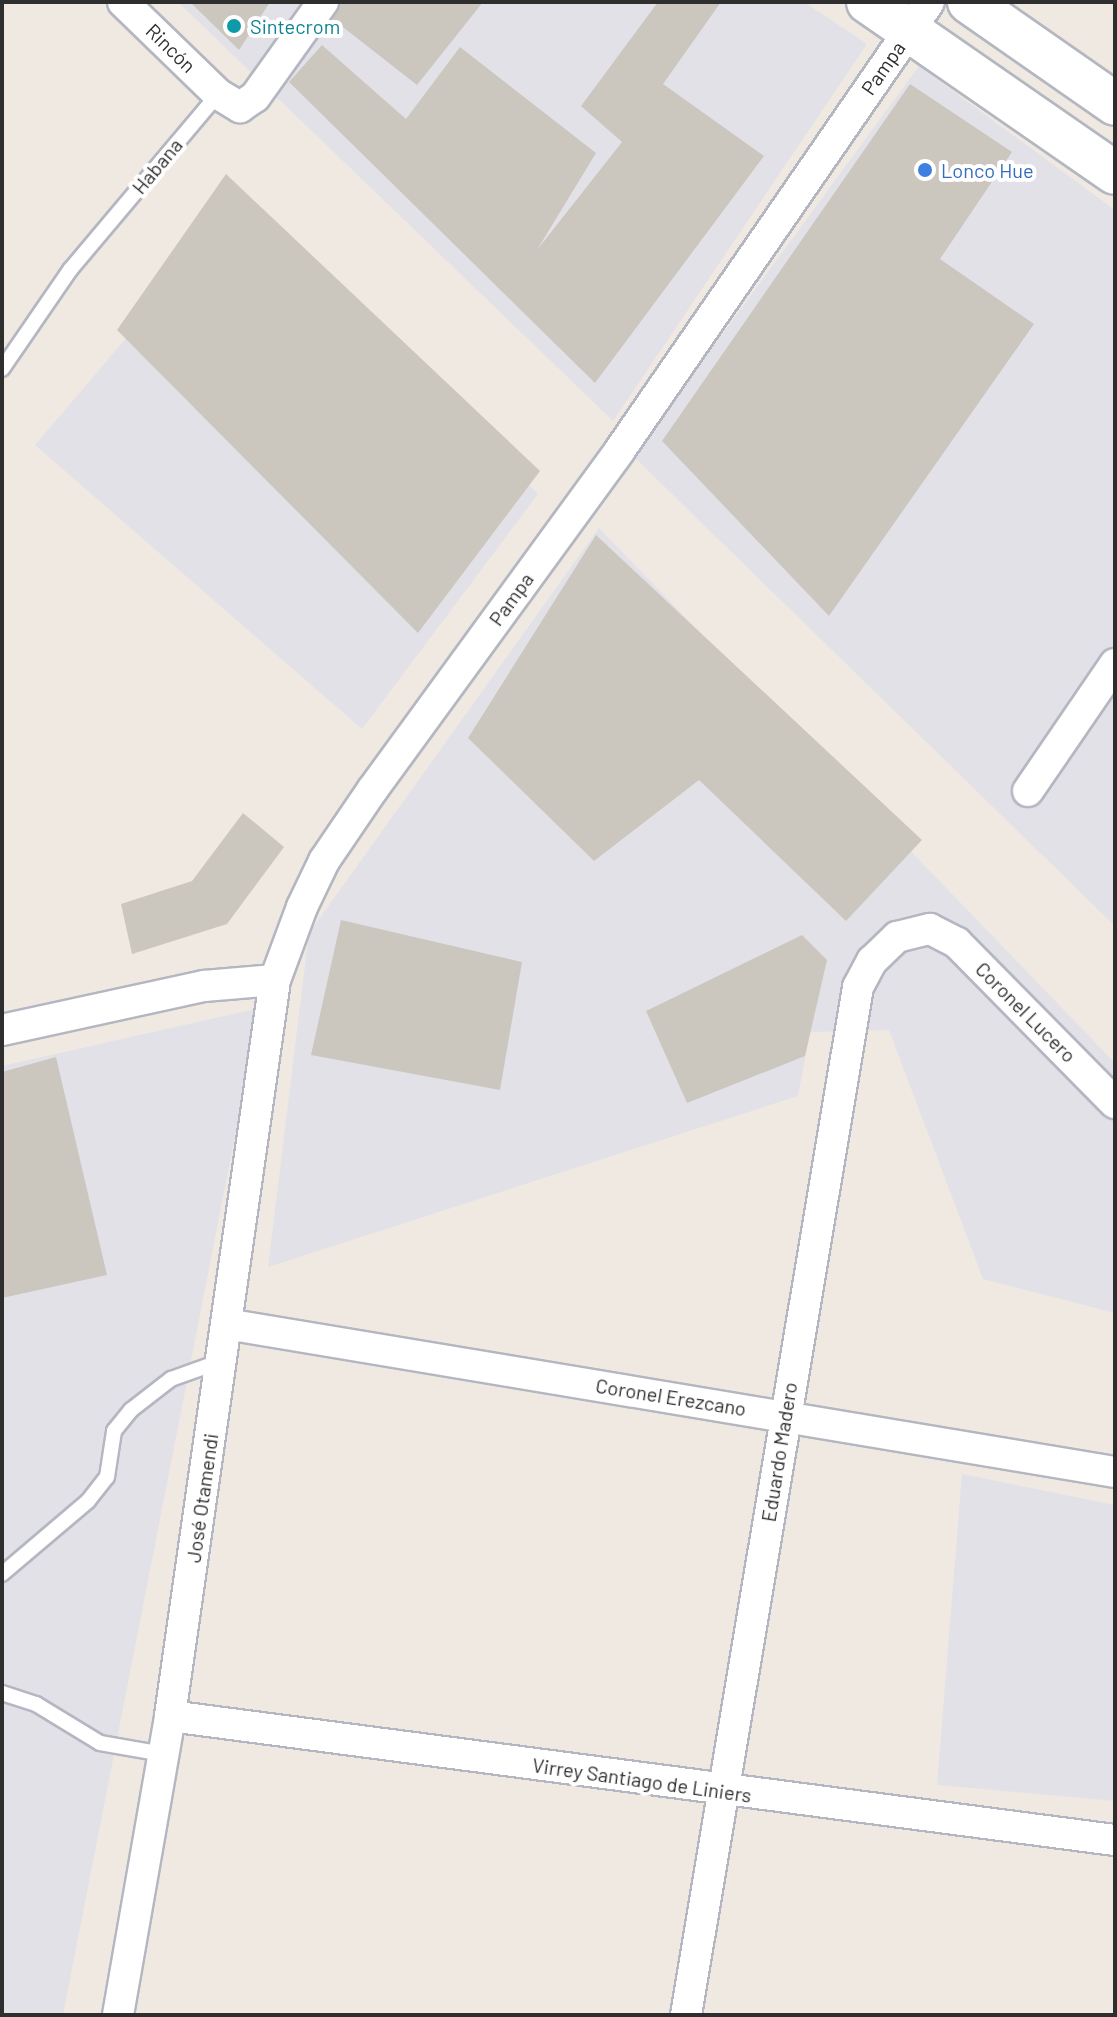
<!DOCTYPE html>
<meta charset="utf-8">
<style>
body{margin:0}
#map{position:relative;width:1117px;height:2017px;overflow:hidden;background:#efe9e1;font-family:Barlow,sans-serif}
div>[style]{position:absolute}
.industrial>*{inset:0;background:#e3e1e8}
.building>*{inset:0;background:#cbc7bf}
.roads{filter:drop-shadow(2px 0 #b4b7c1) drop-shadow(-2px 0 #b4b7c1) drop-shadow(0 2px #b4b7c1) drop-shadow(0 -2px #b4b7c1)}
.lane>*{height:14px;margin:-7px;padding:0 7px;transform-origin:7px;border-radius:7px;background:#fff}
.street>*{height:30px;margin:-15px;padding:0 15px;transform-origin:15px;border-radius:15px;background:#fff}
.secondary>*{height:42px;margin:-21px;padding:0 21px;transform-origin:21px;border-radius:21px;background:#fff}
.dots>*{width:22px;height:22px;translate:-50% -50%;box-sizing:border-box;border:4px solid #fff;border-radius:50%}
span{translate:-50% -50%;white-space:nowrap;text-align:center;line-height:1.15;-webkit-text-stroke:8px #fff;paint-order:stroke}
.culture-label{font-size:20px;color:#0d838f}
.left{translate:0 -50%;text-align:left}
.street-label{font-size:20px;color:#2e2e2e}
.shop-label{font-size:20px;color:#366cbe}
.frame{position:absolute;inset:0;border:4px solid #2e2e2e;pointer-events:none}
</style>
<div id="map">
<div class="industrial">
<i style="clip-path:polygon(178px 2px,804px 2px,867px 44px,613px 421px)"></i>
<i style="clip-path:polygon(919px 66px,1115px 210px,1115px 926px,633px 456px)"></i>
<i style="clip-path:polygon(244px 200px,538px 494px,362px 729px,35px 445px)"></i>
<i style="clip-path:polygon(599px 528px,1115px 1063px,1115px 1313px,983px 1279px,889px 1030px,810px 1032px,798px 1096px,268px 1267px,309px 933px)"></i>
<i style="clip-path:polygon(260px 1008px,63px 2015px,2px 2015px,2px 1066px)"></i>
<i style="clip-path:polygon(962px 1474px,1115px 1505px,1115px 1801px,937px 1785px)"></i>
</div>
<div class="building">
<i style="clip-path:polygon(190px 2px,270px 2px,239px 50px)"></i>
<i style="clip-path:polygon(342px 2px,483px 2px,417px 85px,330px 17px)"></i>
<i style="clip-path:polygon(658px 2px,721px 2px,663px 84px,764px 156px,595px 383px,289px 82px,322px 45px,406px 119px,460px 47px,596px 153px,537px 250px,622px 142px,581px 106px)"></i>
<i style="clip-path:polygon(910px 84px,1012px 152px,940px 259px,1034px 324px,829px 616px,662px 441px)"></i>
<i style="clip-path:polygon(226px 174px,540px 471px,418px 633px,117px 330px)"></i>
<i style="clip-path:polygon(596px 535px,922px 840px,846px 921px,699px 780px,594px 861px,468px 738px)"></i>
<i style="clip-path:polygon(243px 813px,284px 847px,227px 924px,132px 954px,121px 904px,192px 881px)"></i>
<i style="clip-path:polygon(341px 920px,522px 962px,500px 1090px,311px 1055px)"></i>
<i style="clip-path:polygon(802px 935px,827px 960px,805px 1056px,687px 1103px,646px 1011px)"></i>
<i style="clip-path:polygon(56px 1057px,107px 1275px,2px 1298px,2px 1072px)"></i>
</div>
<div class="roads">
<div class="lane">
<i style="left:2px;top:369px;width:120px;rotate:-55.5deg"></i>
<i style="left:70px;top:270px;width:230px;rotate:-49.9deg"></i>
<i style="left:2px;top:1574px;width:113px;rotate:-40.3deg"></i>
<i style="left:88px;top:1501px;width:31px;rotate:-52deg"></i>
<i style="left:107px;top:1477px;width:47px;rotate:-81.3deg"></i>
<i style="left:114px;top:1431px;width:27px;rotate:-51deg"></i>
<i style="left:131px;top:1410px;width:51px;rotate:-37.8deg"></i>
<i style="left:171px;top:1379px;width:53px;rotate:-19.8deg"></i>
<i style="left:2px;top:1693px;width:36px;rotate:18deg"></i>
<i style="left:36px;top:1704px;width:75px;rotate:31.4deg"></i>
<i style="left:100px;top:1743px;width:64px;rotate:9.9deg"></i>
</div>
<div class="street">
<i style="left:123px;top:2px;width:132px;rotate:44.1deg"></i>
<i style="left:218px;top:94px;width:26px;rotate:31deg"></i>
<i style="left:240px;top:107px;width:18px;rotate:-34deg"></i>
<i style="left:255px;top:97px;width:117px;rotate:-54.4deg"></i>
<i style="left:1028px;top:791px;width:154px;rotate:-55.6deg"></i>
<i style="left:2px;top:1030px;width:207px;rotate:-12.3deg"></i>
<i style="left:204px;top:986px;width:71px;rotate:-4.8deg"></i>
<i style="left:226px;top:1324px;width:901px;rotate:9.45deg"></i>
<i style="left:170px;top:1716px;width:953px;rotate:7.48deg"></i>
<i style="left:118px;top:2015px;width:303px;rotate:-80.1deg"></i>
<i style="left:170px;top:1716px;width:743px;rotate:-81.88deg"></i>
<i style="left:275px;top:980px;width:78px;rotate:-69.7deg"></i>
<i style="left:302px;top:907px;width:51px;rotate:-64.4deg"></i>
<i style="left:324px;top:861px;width:87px;rotate:-55.8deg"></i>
<i style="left:373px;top:789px;width:419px;rotate:-53.9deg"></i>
<i style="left:620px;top:450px;width:544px;rotate:-55.4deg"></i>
<i style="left:686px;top:2015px;width:1042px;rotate:-80.5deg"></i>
<i style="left:858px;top:987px;width:30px;rotate:-62deg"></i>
<i style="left:872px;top:961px;width:35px;rotate:-44deg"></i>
<i style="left:897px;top:937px;width:34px;rotate:-14deg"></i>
<i style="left:930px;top:929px;width:30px;rotate:27deg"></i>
<i style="left:957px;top:943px;width:225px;rotate:45.4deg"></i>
</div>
<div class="secondary">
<i style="left:868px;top:2px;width:300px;rotate:34.7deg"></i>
<i style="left:969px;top:2px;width:178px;rotate:34.9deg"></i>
</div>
</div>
<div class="dots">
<i style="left:234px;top:26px;background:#0f9aa8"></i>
<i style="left:925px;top:170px;background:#3f7fe0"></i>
</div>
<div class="culture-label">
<span class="left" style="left:250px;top:26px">Sintecrom</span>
</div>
<div class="street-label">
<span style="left:171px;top:48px;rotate:44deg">Rincón</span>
<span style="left:883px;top:68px;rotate:-55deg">Pampa</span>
<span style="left:157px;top:166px;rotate:-50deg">Habana</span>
<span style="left:511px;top:599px;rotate:-54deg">Pampa</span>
<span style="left:1026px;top:1012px;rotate:45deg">Coronel Lucero</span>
<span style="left:671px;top:1397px;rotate:9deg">Coronel Erezcano</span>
<span style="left:779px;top:1452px;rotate:-81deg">Eduardo Madero</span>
<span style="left:202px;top:1498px;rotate:-82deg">José Otamendi</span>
<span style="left:642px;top:1780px;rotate:8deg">Virrey Santiago de Liniers</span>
</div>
<div class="shop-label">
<span class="left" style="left:941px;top:170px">Lonco Hue</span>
</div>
<div class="frame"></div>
</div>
